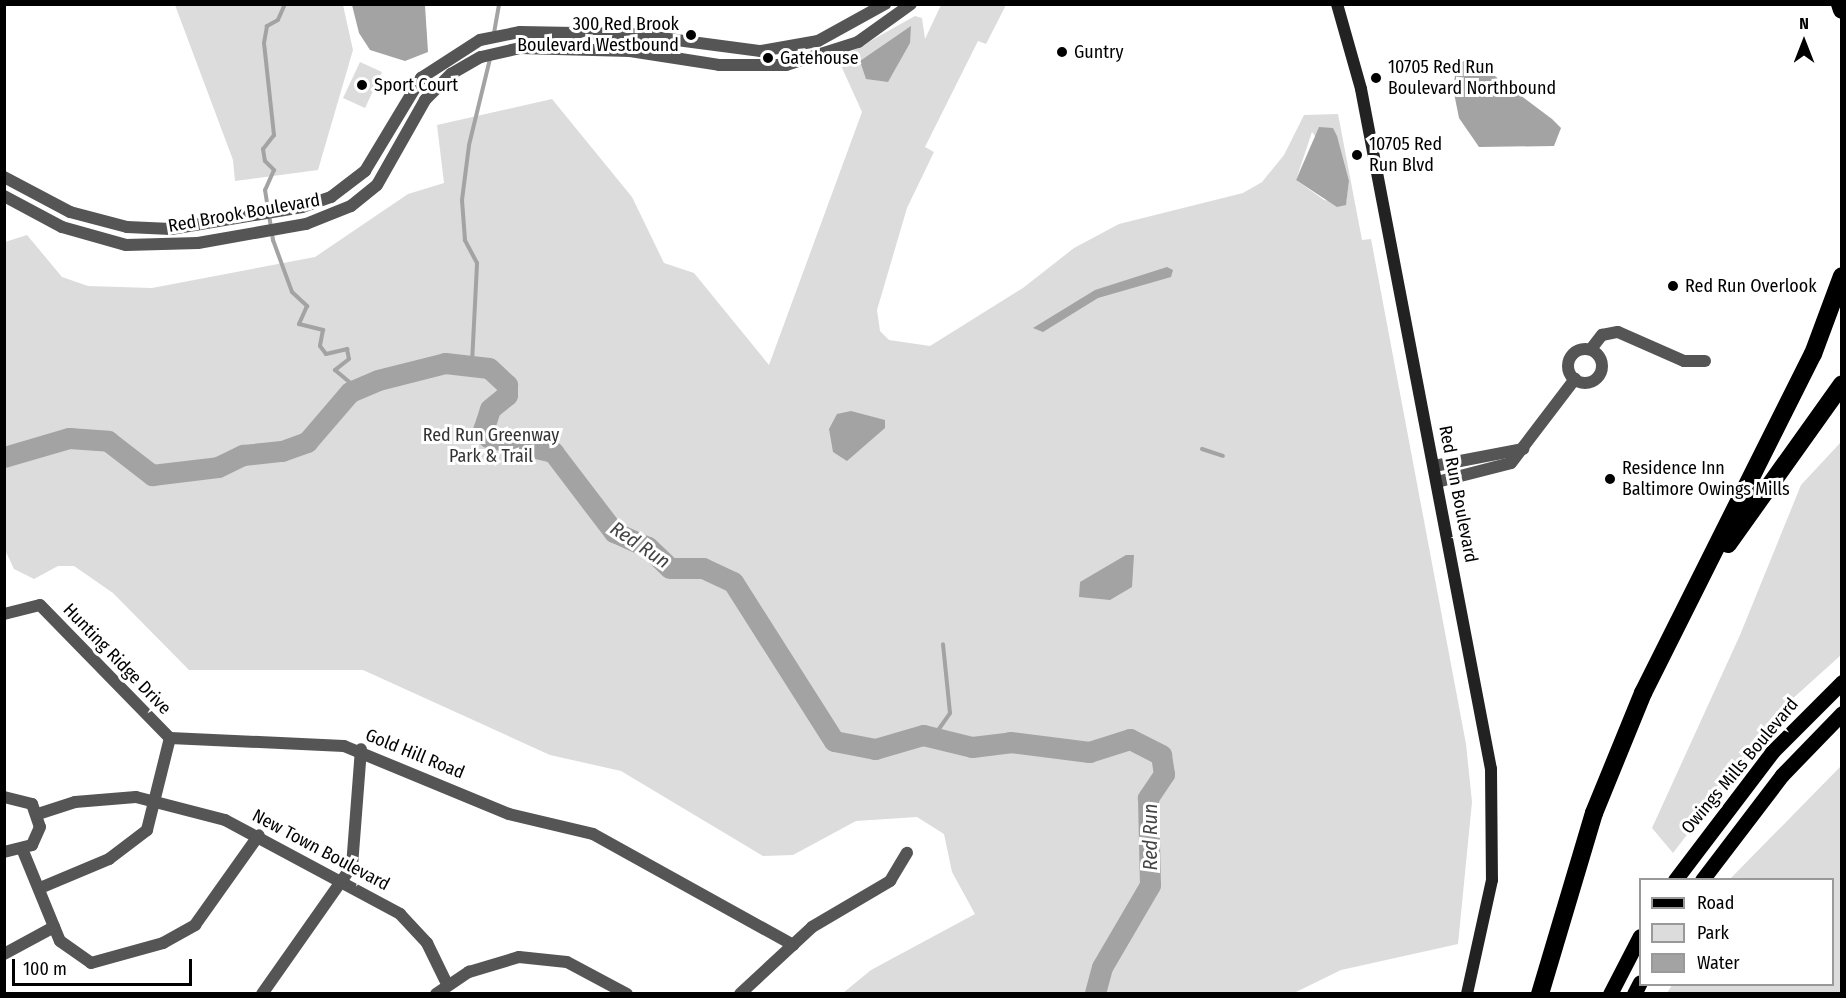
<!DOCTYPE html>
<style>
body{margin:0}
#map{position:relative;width:1846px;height:998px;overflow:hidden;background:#fff;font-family:"Fira Sans Condensed",sans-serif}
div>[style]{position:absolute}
.green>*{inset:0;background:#dcdcdc}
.water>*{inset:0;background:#a3a3a3}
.stream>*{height:4px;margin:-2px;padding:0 2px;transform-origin:2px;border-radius:2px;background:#a3a3a3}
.river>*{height:21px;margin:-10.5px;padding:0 10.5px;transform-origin:10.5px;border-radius:10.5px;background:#a3a3a3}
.street>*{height:12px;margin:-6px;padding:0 6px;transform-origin:6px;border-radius:6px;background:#555}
.street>.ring{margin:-6px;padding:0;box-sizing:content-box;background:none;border:12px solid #555;border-radius:50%}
.secondary>*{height:12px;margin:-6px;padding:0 6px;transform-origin:6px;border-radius:6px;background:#222}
.primary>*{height:15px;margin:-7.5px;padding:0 7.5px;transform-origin:7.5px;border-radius:7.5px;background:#000}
.highway>*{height:18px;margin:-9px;padding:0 9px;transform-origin:9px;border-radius:9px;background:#000}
.dots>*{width:16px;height:16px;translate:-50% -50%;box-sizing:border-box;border:3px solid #fff;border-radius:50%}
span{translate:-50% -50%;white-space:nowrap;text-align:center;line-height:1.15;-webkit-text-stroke:6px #fff;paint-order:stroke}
.poi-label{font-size:18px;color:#000}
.right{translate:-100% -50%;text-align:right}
.left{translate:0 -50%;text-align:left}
.street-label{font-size:18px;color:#000}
.park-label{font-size:18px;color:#333}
.water-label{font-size:20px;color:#444;font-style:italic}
.frame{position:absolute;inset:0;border:6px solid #000;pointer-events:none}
.legend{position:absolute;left:1639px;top:878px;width:195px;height:108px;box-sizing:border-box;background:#fff;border:2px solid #999;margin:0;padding:8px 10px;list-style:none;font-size:18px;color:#000}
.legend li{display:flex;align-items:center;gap:12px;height:30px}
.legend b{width:30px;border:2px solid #999}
.north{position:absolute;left:1774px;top:12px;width:60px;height:60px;-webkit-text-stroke:4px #fff;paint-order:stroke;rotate:0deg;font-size:16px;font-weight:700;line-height:24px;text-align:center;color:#000}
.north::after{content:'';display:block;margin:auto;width:21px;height:27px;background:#000;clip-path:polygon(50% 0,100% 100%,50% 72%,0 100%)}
.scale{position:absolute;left:12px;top:959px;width:180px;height:27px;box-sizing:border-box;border:3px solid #000;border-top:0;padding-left:8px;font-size:18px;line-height:21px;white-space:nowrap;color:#000;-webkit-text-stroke:4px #fff;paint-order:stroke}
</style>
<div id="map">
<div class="green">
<i style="clip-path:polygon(175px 5px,343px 5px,353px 50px,318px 170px,235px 181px,233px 160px)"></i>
<i style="clip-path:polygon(evenodd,941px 5px,1006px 5px,986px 44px,978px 41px,925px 147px,934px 152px,907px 208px,877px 310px,880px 331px,889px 340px,930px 346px,1023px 288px,1074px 248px,1119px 224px,1243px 193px,1262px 182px,1284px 155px,1304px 115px,1338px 114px,1362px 240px,1371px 239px,1466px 744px,1472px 802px,1458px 944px,1341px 970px,1294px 993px,843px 993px,871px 970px,975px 914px,952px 872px,944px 834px,917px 817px,856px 821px,793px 855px,763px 856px,621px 771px,550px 755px,363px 670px,189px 670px,113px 593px,74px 566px,58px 566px,34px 579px,14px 569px,5px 550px,5px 242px,27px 235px,62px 277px,88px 286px,152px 288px,315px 257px,408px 194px,444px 183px,437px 125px,552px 99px,632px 197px,664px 263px,694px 273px,769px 365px,862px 112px,838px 59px,915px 16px,922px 18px,925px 39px,941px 5px,1312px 132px,1349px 181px,1346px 204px,1324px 200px,1296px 180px,1312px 132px)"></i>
<i style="clip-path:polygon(360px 62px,382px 72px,365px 108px,343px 98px)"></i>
<i style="clip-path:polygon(1841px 442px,1841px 655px,1790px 701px,1673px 853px,1652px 828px,1740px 635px,1801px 485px)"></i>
<i style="clip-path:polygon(1841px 766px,1841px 993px,1667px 993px,1672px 985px,1832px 984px,1832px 880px,1730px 879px)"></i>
</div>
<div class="water">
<i style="clip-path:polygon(352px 5px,425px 5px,428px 52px,405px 61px,370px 50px,359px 33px)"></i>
<i style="clip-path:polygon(911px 26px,910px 43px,888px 82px,866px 79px,860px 61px)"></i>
<i style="clip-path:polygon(1464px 61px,1479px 64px,1552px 119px,1561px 128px,1554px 146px,1479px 147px,1459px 118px,1453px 88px,1457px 64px)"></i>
<i style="clip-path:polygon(1319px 127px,1333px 128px,1337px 136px,1349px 181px,1346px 205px,1337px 207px,1296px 180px)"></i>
<i style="clip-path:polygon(1167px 267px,1173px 270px,1171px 277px,1098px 298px,1043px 332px,1033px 328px,1095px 290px)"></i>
<i style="clip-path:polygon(851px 411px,885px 420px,885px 428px,847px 461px,833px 452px,829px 429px,837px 414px)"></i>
<i style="clip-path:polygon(1126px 555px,1134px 555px,1132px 587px,1110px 600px,1079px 597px,1080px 582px)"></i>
</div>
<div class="stream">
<i style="left:285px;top:4px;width:17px;rotate:114deg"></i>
<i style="left:278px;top:20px;width:13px;rotate:151deg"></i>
<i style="left:267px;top:26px;width:17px;rotate:100deg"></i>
<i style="left:264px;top:43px;width:93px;rotate:83.8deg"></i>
<i style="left:274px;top:135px;width:18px;rotate:128deg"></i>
<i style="left:263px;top:149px;width:12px;rotate:81deg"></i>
<i style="left:265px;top:161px;width:13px;rotate:45deg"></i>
<i style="left:274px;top:170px;width:22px;rotate:114deg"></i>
<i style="left:265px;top:190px;width:51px;rotate:80.9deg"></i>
<i style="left:273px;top:240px;width:55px;rotate:69.9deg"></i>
<i style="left:292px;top:292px;width:21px;rotate:43deg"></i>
<i style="left:307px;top:306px;width:20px;rotate:114deg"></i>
<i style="left:299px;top:324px;width:25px;rotate:14deg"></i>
<i style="left:323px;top:330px;width:16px;rotate:101deg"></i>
<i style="left:320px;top:346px;width:10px;rotate:53deg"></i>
<i style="left:326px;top:354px;width:22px;rotate:-13deg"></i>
<i style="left:347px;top:349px;width:10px;rotate:79deg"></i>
<i style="left:349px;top:359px;width:18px;rotate:142deg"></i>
<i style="left:335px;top:370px;width:30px;rotate:40deg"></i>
<i style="left:494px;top:33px;width:29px;rotate:-80deg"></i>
<i style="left:472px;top:363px;width:100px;rotate:-87.1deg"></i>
<i style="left:477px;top:263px;width:26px;rotate:-118deg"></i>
<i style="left:465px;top:240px;width:40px;rotate:-94.3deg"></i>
<i style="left:462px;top:200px;width:55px;rotate:-82.7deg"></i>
<i style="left:469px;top:145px;width:89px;rotate:-76.3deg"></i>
<i style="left:1202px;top:449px;width:22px;rotate:18deg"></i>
<i style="left:934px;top:736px;width:28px;rotate:-55deg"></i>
<i style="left:950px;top:713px;width:69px;rotate:-95.8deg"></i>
</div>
<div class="river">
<i style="left:4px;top:457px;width:68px;rotate:-16.3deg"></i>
<i style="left:69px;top:438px;width:39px;rotate:4deg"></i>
<i style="left:108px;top:441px;width:56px;rotate:37.7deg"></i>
<i style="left:152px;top:475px;width:66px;rotate:-6.9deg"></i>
<i style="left:218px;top:467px;width:28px;rotate:-26deg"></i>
<i style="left:243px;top:455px;width:39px;rotate:-6deg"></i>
<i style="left:282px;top:451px;width:27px;rotate:-20deg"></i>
<i style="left:307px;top:442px;width:66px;rotate:-49.3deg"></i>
<i style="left:350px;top:392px;width:30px;rotate:-23deg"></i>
<i style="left:378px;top:380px;width:69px;rotate:-14.2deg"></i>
<i style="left:445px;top:363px;width:44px;rotate:6.5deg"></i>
<i style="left:489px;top:368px;width:25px;rotate:43deg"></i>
<i style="left:507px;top:385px;width:10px;rotate:90deg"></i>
<i style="left:507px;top:395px;width:22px;rotate:141deg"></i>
<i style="left:490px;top:409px;width:22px;rotate:108deg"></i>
<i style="left:483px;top:430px;width:9px;rotate:54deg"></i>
<i style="left:488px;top:437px;width:67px;rotate:13deg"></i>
<i style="left:553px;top:452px;width:101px;rotate:52.7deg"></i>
<i style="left:614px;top:532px;width:37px;rotate:24deg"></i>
<i style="left:648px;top:547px;width:30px;rotate:44deg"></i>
<i style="left:670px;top:568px;width:33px"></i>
<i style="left:703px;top:568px;width:33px;rotate:25deg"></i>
<i style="left:733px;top:582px;width:188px;rotate:57.6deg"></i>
<i style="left:834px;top:741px;width:42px;rotate:11deg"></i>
<i style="left:875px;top:749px;width:50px;rotate:-16.3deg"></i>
<i style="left:923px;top:735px;width:50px;rotate:13.8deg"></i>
<i style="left:972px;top:747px;width:38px;rotate:-7deg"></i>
<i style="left:1010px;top:742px;width:80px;rotate:7.2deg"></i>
<i style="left:1089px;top:752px;width:43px;rotate:-17.6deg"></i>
<i style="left:1130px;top:739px;width:35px;rotate:27deg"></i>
<i style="left:1161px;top:755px;width:19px;rotate:81deg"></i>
<i style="left:1164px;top:774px;width:29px;rotate:124deg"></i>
<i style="left:1148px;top:798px;width:87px;rotate:88.7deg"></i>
<i style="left:1150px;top:885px;width:95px;rotate:120.3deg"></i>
<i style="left:1102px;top:967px;width:28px;rotate:105deg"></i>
</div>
<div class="street">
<i style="left:4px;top:177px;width:75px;rotate:27.9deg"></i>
<i style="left:70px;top:212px;width:59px;rotate:14.7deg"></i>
<i style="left:127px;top:227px;width:44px;rotate:2.6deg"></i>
<i style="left:171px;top:229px;width:133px;rotate:-9.5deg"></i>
<i style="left:302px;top:207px;width:31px;rotate:-19deg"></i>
<i style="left:331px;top:197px;width:43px;rotate:-37.4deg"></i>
<i style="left:365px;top:171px;width:109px;rotate:-58.9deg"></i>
<i style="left:421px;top:78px;width:70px;rotate:-32.8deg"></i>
<i style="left:480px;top:40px;width:41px;rotate:-11.3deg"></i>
<i style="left:520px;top:32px;width:111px;rotate:1deg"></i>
<i style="left:631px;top:34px;width:131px;rotate:7.5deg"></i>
<i style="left:761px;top:51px;width:58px;rotate:-10deg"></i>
<i style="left:818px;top:41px;width:77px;rotate:-28.9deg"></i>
<i style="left:4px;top:196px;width:66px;rotate:28.1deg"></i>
<i style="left:62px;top:227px;width:66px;rotate:15.7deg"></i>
<i style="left:126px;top:245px;width:72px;rotate:-1.6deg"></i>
<i style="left:198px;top:243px;width:110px;rotate:-10deg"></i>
<i style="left:306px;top:224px;width:48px;rotate:-21.8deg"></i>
<i style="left:351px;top:206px;width:33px;rotate:-39deg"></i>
<i style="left:377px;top:185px;width:98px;rotate:-60.5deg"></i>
<i style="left:425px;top:100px;width:37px;rotate:-45deg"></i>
<i style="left:451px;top:74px;width:34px;rotate:-30deg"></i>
<i style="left:481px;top:57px;width:40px;rotate:-13deg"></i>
<i style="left:520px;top:48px;width:110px;rotate:1.6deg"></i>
<i style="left:630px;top:51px;width:90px;rotate:8.9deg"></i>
<i style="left:719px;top:65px;width:67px"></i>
<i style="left:786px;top:65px;width:76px;rotate:-17.7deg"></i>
<i style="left:858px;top:42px;width:65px;rotate:-35.6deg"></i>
<i class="ring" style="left:1568px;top:349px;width:22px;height:22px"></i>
<i style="left:1591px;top:349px;width:18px;rotate:-52deg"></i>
<i style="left:1602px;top:335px;width:16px;rotate:-11deg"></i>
<i style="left:1618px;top:332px;width:72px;rotate:23.7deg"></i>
<i style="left:1684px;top:361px;width:21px"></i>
<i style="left:1434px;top:466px;width:91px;rotate:-10.8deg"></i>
<i style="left:1437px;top:482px;width:76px;rotate:-14.4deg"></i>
<i style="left:1511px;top:463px;width:106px;rotate:-52.7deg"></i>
<i style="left:4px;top:614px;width:37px;rotate:-14deg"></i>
<i style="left:40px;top:605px;width:186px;rotate:45.7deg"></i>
<i style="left:4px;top:797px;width:29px;rotate:14deg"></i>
<i style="left:32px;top:804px;width:24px;rotate:71deg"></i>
<i style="left:40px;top:827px;width:20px;rotate:114deg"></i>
<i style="left:32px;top:845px;width:29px;rotate:166deg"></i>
<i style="left:38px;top:814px;width:39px;rotate:-18deg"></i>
<i style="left:75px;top:802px;width:61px;rotate:-4.7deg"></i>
<i style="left:136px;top:797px;width:92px;rotate:14.5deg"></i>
<i style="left:225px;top:820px;width:199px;rotate:28.2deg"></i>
<i style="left:400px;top:914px;width:40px;rotate:47deg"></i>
<i style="left:427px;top:943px;width:43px;rotate:64deg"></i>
<i style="left:23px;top:851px;width:97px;rotate:67.7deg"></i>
<i style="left:60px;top:941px;width:38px;rotate:35deg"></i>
<i style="left:91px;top:963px;width:75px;rotate:-15.5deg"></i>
<i style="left:163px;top:943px;width:37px;rotate:-29deg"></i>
<i style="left:195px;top:925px;width:110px;rotate:-54.6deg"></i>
<i style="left:40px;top:888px;width:75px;rotate:-22.8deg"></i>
<i style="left:109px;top:859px;width:48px;rotate:-37.3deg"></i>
<i style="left:147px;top:830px;width:95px;rotate:-76deg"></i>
<i style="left:170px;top:738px;width:174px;rotate:2.6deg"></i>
<i style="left:344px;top:746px;width:178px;rotate:22.4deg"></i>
<i style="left:509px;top:814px;width:86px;rotate:13.4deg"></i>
<i style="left:593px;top:834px;width:229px;rotate:29deg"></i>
<i style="left:4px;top:954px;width:57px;rotate:-28.4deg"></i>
<i style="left:262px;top:994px;width:156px;rotate:-54.9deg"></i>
<i style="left:352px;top:866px;width:117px;rotate:-85.6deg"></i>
<i style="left:436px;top:994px;width:40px;rotate:-34deg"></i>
<i style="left:469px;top:972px;width:52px;rotate:-16.7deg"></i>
<i style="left:519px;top:957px;width:48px;rotate:5.9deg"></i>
<i style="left:567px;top:962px;width:68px;rotate:28.1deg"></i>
<i style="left:740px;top:994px;width:98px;rotate:-42.9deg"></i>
<i style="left:812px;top:927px;width:91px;rotate:-30.5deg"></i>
<i style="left:890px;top:881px;width:33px;rotate:-59deg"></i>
</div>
<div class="secondary">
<i style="left:1337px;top:4px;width:88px;rotate:74.2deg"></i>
<i style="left:1361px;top:89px;width:692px;rotate:79.18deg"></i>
<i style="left:1491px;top:769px;width:111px;rotate:89.5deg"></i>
<i style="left:1492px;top:880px;width:117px;rotate:102.4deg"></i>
</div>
<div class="primary">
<i style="left:1675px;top:880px;width:161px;rotate:-52.8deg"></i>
<i style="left:1772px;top:752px;width:99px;rotate:-45deg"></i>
<i style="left:1702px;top:880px;width:132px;rotate:-52.7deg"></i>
<i style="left:1782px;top:775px;width:86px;rotate:-45.9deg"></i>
<i style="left:1610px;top:994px;width:65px;rotate:-62.7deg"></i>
<i style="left:1634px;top:994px;width:13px;rotate:-63deg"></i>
</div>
<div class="highway">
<i style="left:1840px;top:4px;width:6px;rotate:72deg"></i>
<i style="left:1728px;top:544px;width:196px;rotate:-54.5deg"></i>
<i style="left:1540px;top:994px;width:189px;rotate:-73.4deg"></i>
<i style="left:1594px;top:813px;width:130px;rotate:-67.8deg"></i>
<i style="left:1643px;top:693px;width:379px;rotate:-63.4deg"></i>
<i style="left:1813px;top:354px;width:83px;rotate:-69.6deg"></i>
</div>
<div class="dots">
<i style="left:691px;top:35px;background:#000"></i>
<i style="left:1062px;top:52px;background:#000"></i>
<i style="left:768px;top:58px;background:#000"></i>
<i style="left:1376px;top:78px;background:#000"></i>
<i style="left:362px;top:85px;background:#000"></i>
<i style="left:1357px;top:155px;background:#000"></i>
<i style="left:1673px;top:286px;background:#000"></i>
<i style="left:1610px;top:479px;background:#000"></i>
</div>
<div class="poi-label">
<span class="right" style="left:679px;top:35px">300 Red Brook<br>Boulevard Westbound</span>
<span class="left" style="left:1074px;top:52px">Guntry</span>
<span class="left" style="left:780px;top:58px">Gatehouse</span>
<span class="left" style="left:1388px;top:78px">10705 Red Run<br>Boulevard Northbound</span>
<span class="left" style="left:374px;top:85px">Sport Court</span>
<span class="left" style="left:1369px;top:155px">10705 Red<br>Run Blvd</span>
<span class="left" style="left:1685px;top:286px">Red Run Overlook</span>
<span class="left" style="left:1622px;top:479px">Residence Inn<br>Baltimore Owings Mills</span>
</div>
<div class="street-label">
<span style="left:244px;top:213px;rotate:-10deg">Red Brook Boulevard</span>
<span style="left:1458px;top:494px;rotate:79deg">Red Run Boulevard</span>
<span style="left:117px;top:659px;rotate:46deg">Hunting Ridge Drive</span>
<span style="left:415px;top:754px;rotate:22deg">Gold Hill Road</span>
<span style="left:1740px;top:766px;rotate:-50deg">Owings Mills Boulevard</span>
<span style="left:321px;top:850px;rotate:28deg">New Town Boulevard</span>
</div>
<div class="park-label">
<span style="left:491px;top:446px">Red Run Greenway<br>Park &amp; Trail</span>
</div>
<div class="water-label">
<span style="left:640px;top:545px;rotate:34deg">Red Run</span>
<span style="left:1150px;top:837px;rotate:-90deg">Red Run</span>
</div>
<div class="frame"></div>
<ul class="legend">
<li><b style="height:8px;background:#000"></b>Road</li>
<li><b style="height:16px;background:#dcdcdc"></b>Park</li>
<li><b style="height:16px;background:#a3a3a3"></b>Water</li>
</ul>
<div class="north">N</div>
<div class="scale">100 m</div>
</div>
